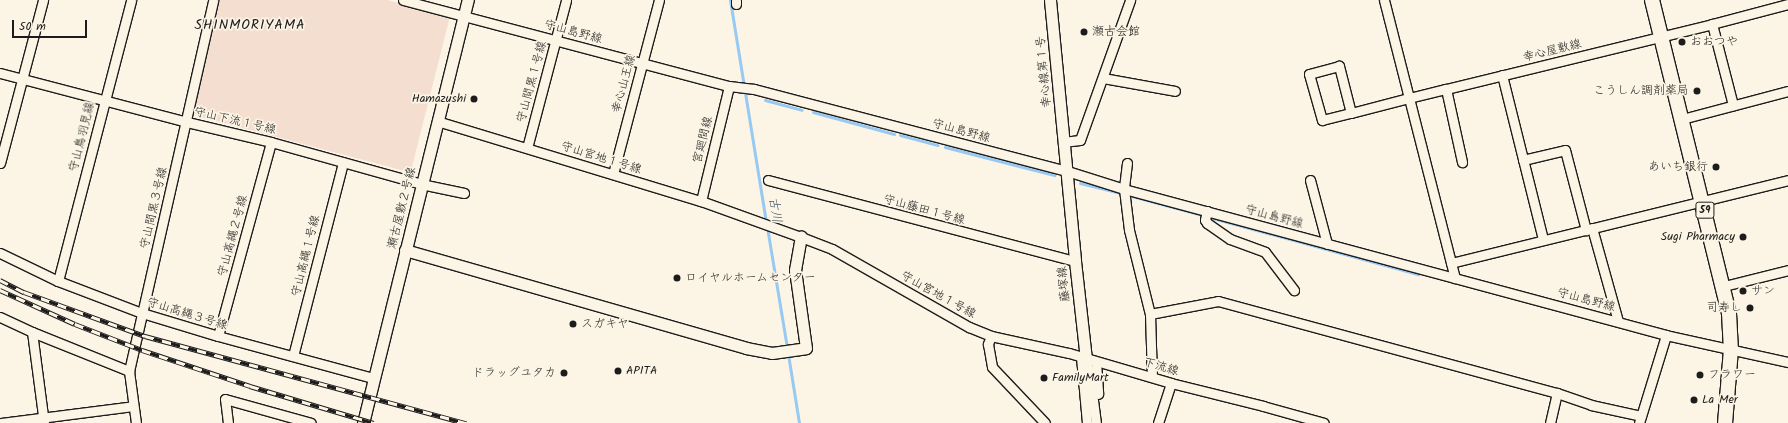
<!DOCTYPE html>
<meta charset="utf-8">
<style>
body{margin:0}
#map{position:relative;width:1788px;height:423px;overflow:hidden;background:#fcf5e5;font-family:Kalam,"Klee One",sans-serif}
div>[style]{position:absolute}
.built>*{inset:0;background:#f4decf}
.stream>*{height:3px;margin:-1.5px;padding:0 1.5px;transform-origin:1.5px;border-radius:1.5px;background:#97c9f3}
.roads{filter:drop-shadow(1px 0 #1c1c1c) drop-shadow(-1px 0 #1c1c1c) drop-shadow(0 1px #1c1c1c) drop-shadow(0 -1px #1c1c1c)}
.minor>*{height:9px;margin:-4.5px;padding:0 4.5px;transform-origin:4.5px;border-radius:4.5px;background:#fcf5e5}
.tertiary>*{height:11px;margin:-5.5px;padding:0 5.5px;transform-origin:5.5px;border-radius:5.5px;background:#fcf5e5}
.primary>*{height:14px;margin:-7px;padding:0 7px;transform-origin:7px;border-radius:7px;background:#fcf5e5}
.rail>*{height:4.5px;margin-top:-2.25px;transform-origin:0;background:repeating-linear-gradient(90deg,#fcf5e5 0 9px,#1c1c1c 0 18px);box-sizing:border-box;border-block:1px solid #1c1c1c}
.dots>*{width:11px;height:11px;translate:-50% -50%;box-sizing:border-box;border:2px solid #fcf5e5;border-radius:50%}
span{translate:-50% -50%;white-space:nowrap;text-align:center;line-height:1.15;-webkit-text-stroke:3.5px #fcf5e5;paint-order:stroke}
.shield-label span{padding:1px 3px;background:#fcf5e5;border:1px solid;border-radius:3px;-webkit-text-stroke-width:0}
.shield-label{font-size:11px;color:#1c1c1c;font-weight:700}
.street-label{font-size:12px;color:#1c1c1c}
.poi-label{font-size:12px;color:#1c1c1c}
.left{translate:0 -50%;text-align:left}
.right{translate:-100% -50%;text-align:right}
.water-label{font-size:13px;color:#475967;font-style:italic}
.quarter-label{font-size:14px;color:#1c1c1c;letter-spacing:1px}
.scale{position:absolute;left:12px;top:20px;width:75px;height:18px;box-sizing:border-box;border:2px solid #1c1c1c;border-top:0;padding-left:5px;font-size:12px;line-height:14px;white-space:nowrap;color:#1c1c1c;-webkit-text-stroke:3px #fcf5e5;paint-order:stroke}
</style>
<div id="map">
<div class="built">
<i style="clip-path:polygon(220px 0,387px 0,450px 16px,412px 167px,405px 171px,197px 116px,194px 112px)"></i>
</div>
<div class="stream">
<i style="left:730px;top:0;width:225px;rotate:80.8deg"></i>
<i style="left:765px;top:100px;width:38px;rotate:15deg"></i>
<i style="left:813px;top:112px;width:84px;rotate:15.2deg"></i>
<i style="left:900px;top:135px;width:39px;rotate:15deg"></i>
<i style="left:945px;top:147px;width:113px;rotate:14.4deg"></i>
<i style="left:1080px;top:183px;width:41px;rotate:14deg"></i>
<i style="left:1128px;top:195px;width:77px;rotate:15.1deg"></i>
<i style="left:1209px;top:217px;width:217px;rotate:15.3deg"></i>
<i style="left:767px;top:227px;width:123px;rotate:80.6deg"></i>
<i style="left:788px;top:354px;width:70px;rotate:80.9deg"></i>
</div>
<div class="roads">
<div class="minor">
<i style="left:403px;top:0;width:337px;rotate:14.8deg"></i>
<i style="left:729px;top:86px;width:25px;rotate:7deg"></i>
<i style="left:754px;top:89px;width:324px;rotate:14.7deg"></i>
<i style="left:1067px;top:171px;width:60px;rotate:17.5deg"></i>
<i style="left:1124px;top:189px;width:561px;rotate:15.08deg"></i>
<i style="left:1666px;top:335px;width:125px;rotate:12.5deg"></i>
<i style="left:736px;top:0;width:4px;rotate:90deg"></i>
<i style="left:1384px;top:0;width:287px;rotate:75.7deg"></i>
<i style="left:1712px;top:24px;width:84px;rotate:75.5deg"></i>
<i style="left:0;top:73px;width:193px;rotate:14.7deg"></i>
<i style="left:187px;top:122px;width:86px;rotate:13.4deg"></i>
<i style="left:271px;top:142px;width:156px;rotate:15.6deg"></i>
<i style="left:421px;top:184px;width:44px;rotate:11.8deg"></i>
<i style="left:1502px;top:75px;width:170px;rotate:76deg"></i>
<i style="left:1103px;top:78px;width:73px;rotate:10.2deg"></i>
<i style="left:1446px;top:89px;width:75px;rotate:77.6deg"></i>
<i style="left:1351px;top:113px;width:49px;rotate:-104.3deg"></i>
<i style="left:1339px;top:66px;width:31px;rotate:165deg"></i>
<i style="left:1309px;top:74px;width:48px;rotate:74.2deg"></i>
<i style="left:1322px;top:120px;width:30px;rotate:-14deg"></i>
<i style="left:1351px;top:113px;width:60px;rotate:-14.5deg"></i>
<i style="left:1409px;top:98px;width:38px;rotate:-14deg"></i>
<i style="left:1446px;top:89px;width:274px;rotate:-13.7deg"></i>
<i style="left:1712px;top:24px;width:79px;rotate:-14.7deg"></i>
<i style="left:1682px;top:119px;width:110px;rotate:-14.8deg"></i>
<i style="left:437px;top:121px;width:276px;rotate:16.9deg"></i>
<i style="left:701px;top:201px;width:106px;rotate:19.8deg"></i>
<i style="left:801px;top:237px;width:33px;rotate:21deg"></i>
<i style="left:832px;top:249px;width:158px;rotate:29.7deg"></i>
<i style="left:969px;top:327px;width:24px;rotate:22deg"></i>
<i style="left:991px;top:336px;width:80px;rotate:12.3deg"></i>
<i style="left:1069px;top:353px;width:106px;rotate:16.4deg"></i>
<i style="left:1171px;top:383px;width:95px;rotate:14deg"></i>
<i style="left:1263px;top:406px;width:63px;rotate:15.6deg"></i>
<i style="left:1063px;top:142px;width:17px;rotate:-7deg"></i>
<i style="left:1080px;top:140px;width:149px;rotate:-70.3deg"></i>
<i style="left:527px;top:148px;width:153px;rotate:-75.2deg"></i>
<i style="left:1523px;top:160px;width:43px;rotate:-13.4deg"></i>
<i style="left:1565px;top:150px;width:83px;rotate:75.3deg"></i>
<i style="left:0;top:163px;width:169px;rotate:-75.2deg"></i>
<i style="left:1127px;top:163px;width:26px;rotate:97deg"></i>
<i style="left:1124px;top:189px;width:41px;rotate:83deg"></i>
<i style="left:1129px;top:230px;width:87px;rotate:76deg"></i>
<i style="left:1150px;top:314px;width:63px;rotate:88.2deg"></i>
<i style="left:613px;top:174px;width:180px;rotate:-75.2deg"></i>
<i style="left:768px;top:180px;width:318px;rotate:14.8deg"></i>
<i style="left:1310px;top:180px;width:66px;rotate:75.1deg"></i>
<i style="left:701px;top:201px;width:118px;rotate:-76.3deg"></i>
<i style="left:1207px;top:211px;width:9px;rotate:103deg"></i>
<i style="left:1205px;top:220px;width:4px;rotate:56deg"></i>
<i style="left:1207px;top:223px;width:28px;rotate:35deg"></i>
<i style="left:1230px;top:239px;width:37px;rotate:20deg"></i>
<i style="left:1265px;top:252px;width:48px;rotate:52.7deg"></i>
<i style="left:1592px;top:228px;width:97px;rotate:74.4deg"></i>
<i style="left:0;top:253px;width:64px;rotate:25.8deg"></i>
<i style="left:58px;top:281px;width:90px;rotate:20.9deg"></i>
<i style="left:142px;top:313px;width:79px;rotate:16.8deg"></i>
<i style="left:218px;top:336px;width:161px;rotate:15.2deg"></i>
<i style="left:1451px;top:263px;width:347px;rotate:-13.8deg"></i>
<i style="left:58px;top:281px;width:290px;rotate:-75.4deg"></i>
<i style="left:1724px;top:286px;width:66px;rotate:-14deg"></i>
<i style="left:1150px;top:314px;width:69px;rotate:-10.8deg"></i>
<i style="left:1218px;top:301px;width:351px;rotate:15.2deg"></i>
<i style="left:1557px;top:393px;width:36px;rotate:19deg"></i>
<i style="left:1591px;top:405px;width:51px;rotate:12.4deg"></i>
<i style="left:0;top:317px;width:35px;rotate:25deg"></i>
<i style="left:32px;top:332px;width:105px;rotate:21.9deg"></i>
<i style="left:32px;top:332px;width:92px;rotate:82.5deg"></i>
<i style="left:218px;top:336px;width:201px;rotate:-74.7deg"></i>
<i style="left:991px;top:336px;width:9px;rotate:111deg"></i>
<i style="left:988px;top:344px;width:23px;rotate:80deg"></i>
<i style="left:992px;top:367px;width:77px;rotate:46.6deg"></i>
<i style="left:293px;top:356px;width:200px;rotate:-75.5deg"></i>
<i style="left:1081px;top:357px;width:66px;rotate:84.8deg"></i>
<i style="left:1086px;top:359px;width:18px;rotate:77deg"></i>
<i style="left:1090px;top:377px;width:46px;rotate:82.6deg"></i>
<i style="left:1096px;top:362px;width:32px;rotate:86deg"></i>
<i style="left:1px;top:423px;width:133px;rotate:-7.3deg"></i>
<i style="left:136px;top:423px;width:52px;rotate:-97.7deg"></i>
<i style="left:129px;top:371px;width:380px;rotate:-77.2deg"></i>
<i style="left:228px;top:423px;width:24px;rotate:-97deg"></i>
<i style="left:225px;top:399px;width:89px;rotate:15.6deg"></i>
<i style="left:1158px;top:423px;width:42px;rotate:-72deg"></i>
<i style="left:1550px;top:423px;width:31px;rotate:-77deg"></i>
<i style="left:1639px;top:423px;width:92px;rotate:-72.9deg"></i>
</div>
<div class="tertiary">
<i style="left:1050px;top:0;width:262px;rotate:84.5deg"></i>
<i style="left:1075px;top:261px;width:99px;rotate:83.6deg"></i>
<i style="left:405px;top:250px;width:355px;rotate:16deg"></i>
<i style="left:746px;top:348px;width:26px;rotate:11deg"></i>
<i style="left:772px;top:353px;width:34px;rotate:-8deg"></i>
<i style="left:806px;top:348px;width:79px;rotate:-98deg"></i>
<i style="left:795px;top:270px;width:34px;rotate:-80deg"></i>
<i style="left:363px;top:423px;width:436px;rotate:-76.1deg"></i>
</div>
<div class="primary">
<i style="left:1652px;top:0;width:322px;rotate:76.2deg"></i>
<i style="left:1729px;top:313px;width:36px;rotate:87deg"></i>
<i style="left:1731px;top:349px;width:74px;rotate:94.6deg"></i>
</div>
</div>
<div class="rail">
<i style="left:0;top:280px;width:27px;rotate:27deg"></i>
<i style="left:24px;top:292px;width:129px;rotate:20deg"></i>
<i style="left:145px;top:336px;width:333px;rotate:15.2deg"></i>
<i style="left:0;top:290px;width:82px;rotate:24.4deg"></i>
<i style="left:75px;top:324px;width:72px;rotate:21.2deg"></i>
<i style="left:142px;top:350px;width:114px;rotate:18.4deg"></i>
<i style="left:250px;top:386px;width:129px;rotate:16.6deg"></i>
</div>
<div class="dots">
<i style="left:1084px;top:32px;background:#1c1c1c"></i>
<i style="left:1682px;top:42px;background:#1c1c1c"></i>
<i style="left:1697px;top:91px;background:#1c1c1c"></i>
<i style="left:474px;top:99px;background:#1c1c1c"></i>
<i style="left:1716px;top:167px;background:#1c1c1c"></i>
<i style="left:1743px;top:237px;background:#1c1c1c"></i>
<i style="left:677px;top:278px;background:#1c1c1c"></i>
<i style="left:1743px;top:291px;background:#1c1c1c"></i>
<i style="left:1750px;top:308px;background:#1c1c1c"></i>
<i style="left:573px;top:324px;background:#1c1c1c"></i>
<i style="left:618px;top:371px;background:#1c1c1c"></i>
<i style="left:564px;top:373px;background:#1c1c1c"></i>
<i style="left:1700px;top:375px;background:#1c1c1c"></i>
<i style="left:1044px;top:378px;background:#1c1c1c"></i>
<i style="left:1694px;top:400px;background:#1c1c1c"></i>
</div>
<div class="shield-label">
<span style="left:1705px;top:210px">59</span>
</div>
<div class="street-label">
<span style="left:573px;top:32px;rotate:15deg">守山島野線</span>
<span style="left:1552px;top:51px;rotate:-14deg">幸心屋敷線</span>
<span style="left:1044px;top:72px;rotate:-95deg">幸心線第１号</span>
<span style="left:532px;top:82px;rotate:-75deg">守山間黒１号線</span>
<span style="left:624px;top:84px;rotate:-75deg">幸心山王線</span>
<span style="left:235px;top:121px;rotate:13deg">守山下流１号線</span>
<span style="left:961px;top:131px;rotate:15deg">守山島野線</span>
<span style="left:82px;top:137px;rotate:-76deg">守山鳥羽見線</span>
<span style="left:703px;top:140px;rotate:-76deg">宮廻間線</span>
<span style="left:601px;top:158px;rotate:17deg">守山宮地１号線</span>
<span style="left:154px;top:208px;rotate:-77deg">守山間黒３号線</span>
<span style="left:402px;top:208px;rotate:-76deg">瀬古屋敷２号線</span>
<span style="left:924px;top:210px;rotate:15deg">守山藤田１号線</span>
<span style="left:1274px;top:217px;rotate:15deg">守山島野線</span>
<span style="left:233px;top:236px;rotate:-75deg">守山高縄２号線</span>
<span style="left:306px;top:256px;rotate:-76deg">守山高縄１号線</span>
<span style="left:1064px;top:284px;rotate:-96deg">藤塚線</span>
<span style="left:938px;top:295px;rotate:29deg">守山宮地１号線</span>
<span style="left:1586px;top:300px;rotate:15deg">守山島野線</span>
<span style="left:187px;top:314px;rotate:17deg">守山高縄３号線</span>
<span style="left:1161px;top:367px;rotate:16deg">下流線</span>
</div>
<div class="poi-label">
<span class="left" style="left:1092px;top:32px">瀬古会館</span>
<span class="left" style="left:1690px;top:42px">おおつや</span>
<span class="right" style="left:1689px;top:91px">こうしん調剤薬局</span>
<span class="right" style="left:466px;top:99px">Hamazushi</span>
<span class="right" style="left:1708px;top:167px">あいち銀行</span>
<span class="right" style="left:1735px;top:237px">Sugi Pharmacy</span>
<span class="left" style="left:685px;top:278px">ロイヤルホームセンター</span>
<span class="left" style="left:1751px;top:291px">サン</span>
<span class="right" style="left:1742px;top:308px">司寿し</span>
<span class="left" style="left:581px;top:324px">スガキヤ</span>
<span class="left" style="left:626px;top:371px">APITA</span>
<span class="right" style="left:556px;top:373px">ドラッグユタカ</span>
<span class="left" style="left:1708px;top:375px">フラワー</span>
<span class="left" style="left:1052px;top:378px">FamilyMart</span>
<span class="left" style="left:1702px;top:400px">La Mer</span>
</div>
<div class="water-label">
<span style="left:774px;top:210px;rotate:81deg">古川</span>
</div>
<div class="quarter-label">
<span style="left:250px;top:25px">SHINMORIYAMA</span>
</div>
<div class="scale">50 m</div>
</div>
